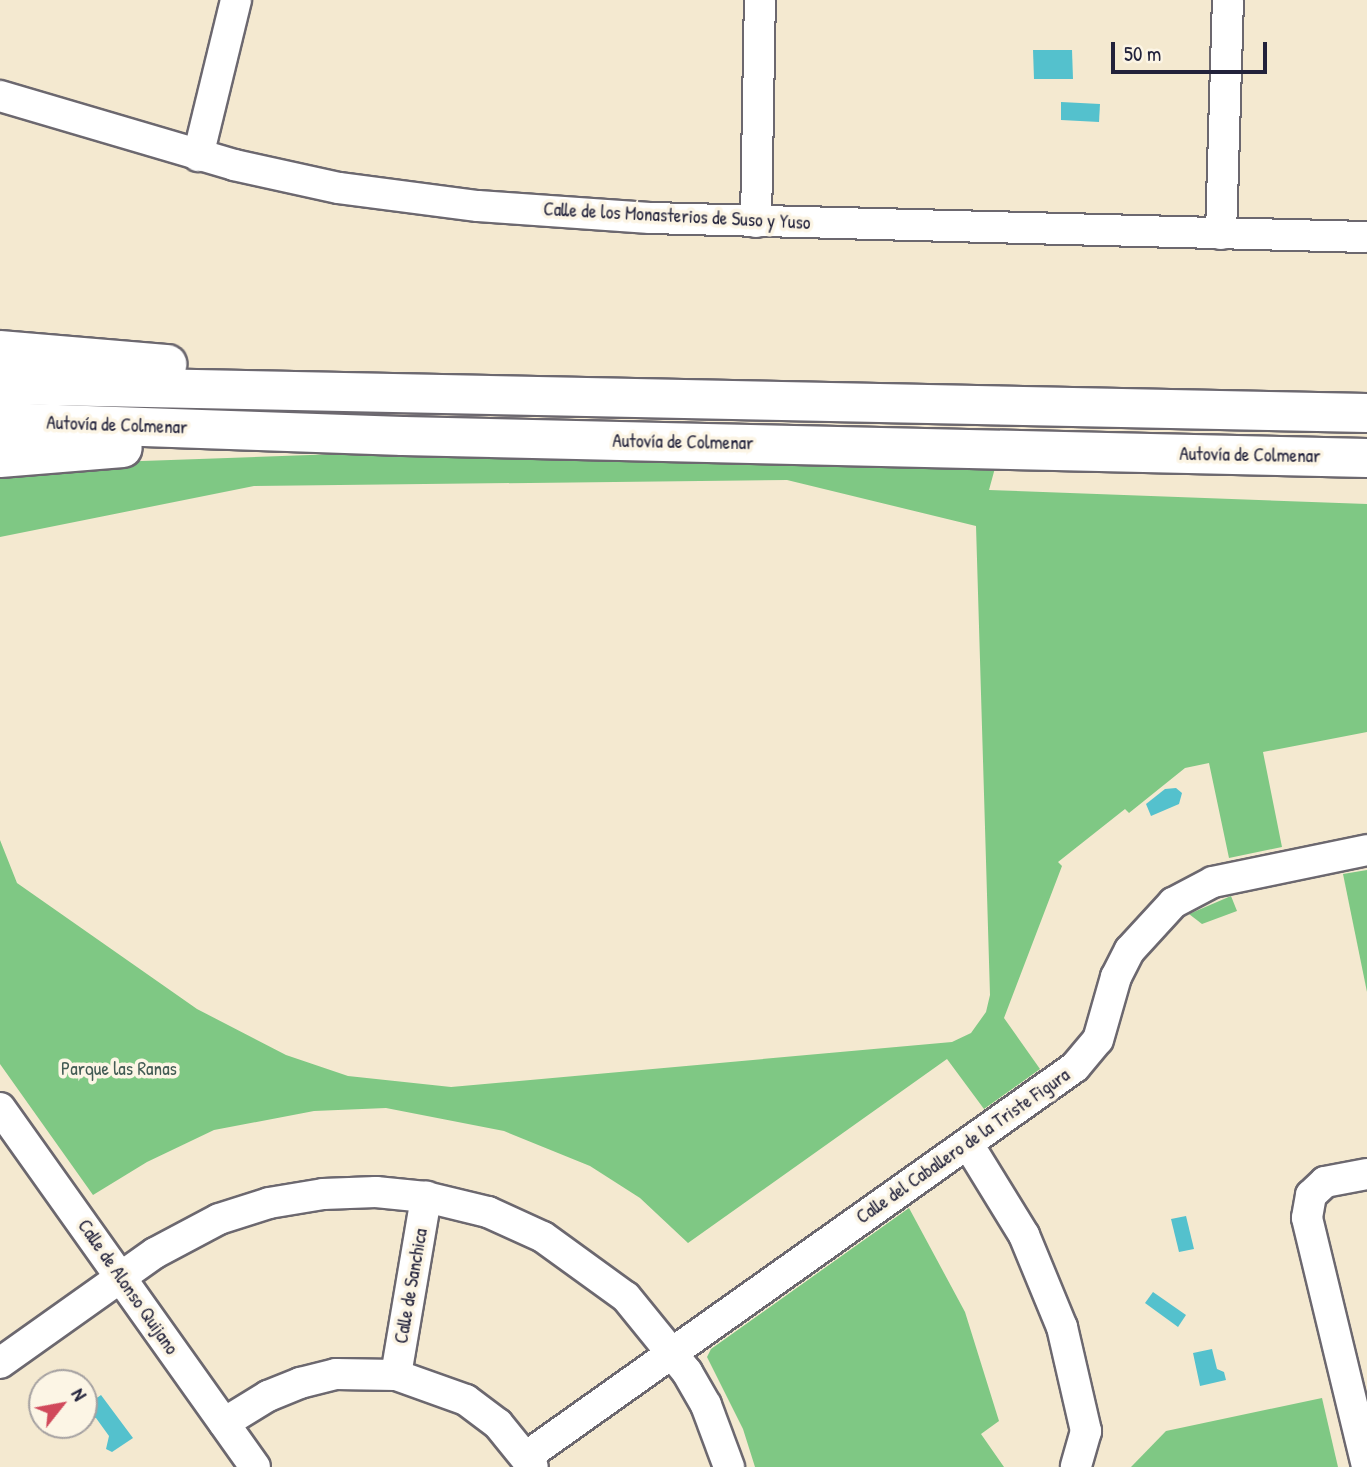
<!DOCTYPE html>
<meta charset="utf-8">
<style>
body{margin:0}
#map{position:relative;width:1367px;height:1467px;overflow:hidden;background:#f4e9d0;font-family:"Patrick Hand",sans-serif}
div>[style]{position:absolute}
.green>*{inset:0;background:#7fc884}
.water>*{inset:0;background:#54c1cd}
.roads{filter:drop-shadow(2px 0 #6c686f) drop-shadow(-2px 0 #6c686f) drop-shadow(0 2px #6c686f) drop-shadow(0 -2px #6c686f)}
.minor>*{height:30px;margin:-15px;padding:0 15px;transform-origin:15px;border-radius:15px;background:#fff}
.highway>*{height:38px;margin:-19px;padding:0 19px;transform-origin:19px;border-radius:19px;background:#fff}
span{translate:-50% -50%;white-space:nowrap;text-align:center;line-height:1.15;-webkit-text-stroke:7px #fcf5e5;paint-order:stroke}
.street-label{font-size:19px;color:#22223b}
.park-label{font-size:19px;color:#435c55}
.north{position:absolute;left:28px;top:1369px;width:70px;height:70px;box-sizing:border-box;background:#fcf5e5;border:2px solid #a5a1a1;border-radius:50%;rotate:59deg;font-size:19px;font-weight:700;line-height:28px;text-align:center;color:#22223b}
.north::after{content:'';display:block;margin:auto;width:24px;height:32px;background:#d1495b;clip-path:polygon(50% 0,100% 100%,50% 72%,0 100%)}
.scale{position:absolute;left:1111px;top:42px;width:156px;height:32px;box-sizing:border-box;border:4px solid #22223b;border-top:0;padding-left:9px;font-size:21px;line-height:24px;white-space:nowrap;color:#22223b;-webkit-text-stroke:5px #fcf5e5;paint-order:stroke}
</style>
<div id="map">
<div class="green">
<i style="clip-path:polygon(394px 452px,995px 468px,989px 490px,1367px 504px,1367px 732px,1263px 752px,1282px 847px,1229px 858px,1209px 763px,1185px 768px,1129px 813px,1125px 809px,1058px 862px,1062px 866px,1004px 1018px,1040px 1069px,984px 1109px,947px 1059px,688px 1243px,640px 1198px,590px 1166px,504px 1131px,386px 1108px,314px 1111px,214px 1130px,147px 1162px,93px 1195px,0 1064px,0 840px,17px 883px,197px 1009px,286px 1055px,348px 1076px,451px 1087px,952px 1042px,971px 1033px,986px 1012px,990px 995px,976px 526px,787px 480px,254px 486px,0 537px,0 466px)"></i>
<i style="clip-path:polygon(1367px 870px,1367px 992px,1343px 874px)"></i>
<i style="clip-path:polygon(1231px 896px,1237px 911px,1202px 924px,1189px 914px)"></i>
<i style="clip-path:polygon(909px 1208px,965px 1312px,999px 1421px,981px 1434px,1004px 1467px,755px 1467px,743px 1429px,707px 1357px,711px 1349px)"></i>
<i style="clip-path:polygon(1322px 1398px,1338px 1467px,1131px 1467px,1166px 1431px)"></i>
</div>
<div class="water">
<i style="clip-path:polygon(1033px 50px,1072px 50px,1073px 79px,1034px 79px)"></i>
<i style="clip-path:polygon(1061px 102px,1100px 104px,1099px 122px,1061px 120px)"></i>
<i style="clip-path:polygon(1176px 788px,1182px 793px,1179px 804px,1151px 816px,1146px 804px,1165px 789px)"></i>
<i style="clip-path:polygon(1186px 1216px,1194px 1249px,1179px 1252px,1171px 1219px)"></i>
<i style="clip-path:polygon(1153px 1292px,1186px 1315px,1178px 1327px,1145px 1303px)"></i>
<i style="clip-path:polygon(1212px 1349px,1217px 1369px,1224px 1372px,1226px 1380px,1200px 1386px,1193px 1353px)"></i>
<i style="clip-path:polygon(101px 1395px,133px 1438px,112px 1452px,106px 1449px,109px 1436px,96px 1418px,84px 1417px,84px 1407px)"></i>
</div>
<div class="roads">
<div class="minor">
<i style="left:0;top:96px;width:244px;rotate:16.4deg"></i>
<i style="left:234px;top:165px;width:107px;rotate:12.4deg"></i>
<i style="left:339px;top:188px;width:140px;rotate:7.4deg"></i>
<i style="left:478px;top:206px;width:172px;rotate:4deg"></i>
<i style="left:650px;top:218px;width:717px;rotate:1.52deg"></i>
<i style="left:198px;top:156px;width:161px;rotate:-76.3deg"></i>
<i style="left:756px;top:222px;width:222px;rotate:-89deg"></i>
<i style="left:1221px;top:234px;width:234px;rotate:-88.3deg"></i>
<i style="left:0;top:1108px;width:440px;rotate:54.6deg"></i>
<i style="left:968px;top:1144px;width:107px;rotate:58.4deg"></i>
<i style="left:1024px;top:1235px;width:100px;rotate:67.6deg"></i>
<i style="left:1062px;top:1327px;width:107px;rotate:77deg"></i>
<i style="left:1086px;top:1431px;width:37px;rotate:106deg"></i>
<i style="left:1367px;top:1174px;width:43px;rotate:169.2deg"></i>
<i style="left:1325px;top:1182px;width:19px;rotate:137deg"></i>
<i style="left:1311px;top:1195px;width:23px;rotate:100deg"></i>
<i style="left:1307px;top:1218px;width:255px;rotate:76.4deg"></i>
<i style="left:0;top:1363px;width:190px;rotate:-35.4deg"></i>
<i style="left:155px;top:1253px;width:72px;rotate:-28deg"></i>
<i style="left:219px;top:1219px;width:52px;rotate:-17.7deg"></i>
<i style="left:269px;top:1203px;width:55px;rotate:-9.5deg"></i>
<i style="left:323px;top:1194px;width:53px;rotate:-2.2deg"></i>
<i style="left:376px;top:1192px;width:50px;rotate:5.7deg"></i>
<i style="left:426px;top:1197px;width:64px;rotate:13.6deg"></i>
<i style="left:488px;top:1212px;width:60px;rotate:24.4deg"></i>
<i style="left:543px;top:1237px;width:102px;rotate:35.9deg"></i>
<i style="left:626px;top:1297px;width:97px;rotate:50.9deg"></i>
<i style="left:687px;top:1372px;width:38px;rotate:60deg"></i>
<i style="left:706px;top:1405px;width:66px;rotate:69.6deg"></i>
<i style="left:396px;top:1375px;width:181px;rotate:-80.4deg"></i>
<i style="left:224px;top:1423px;width:52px;rotate:-31.5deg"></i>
<i style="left:268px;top:1396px;width:35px;rotate:-22deg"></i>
<i style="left:300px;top:1383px;width:37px;rotate:-14deg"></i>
<i style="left:336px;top:1374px;width:60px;rotate:1deg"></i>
<i style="left:396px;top:1375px;width:74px;rotate:19.7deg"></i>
<i style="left:466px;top:1400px;width:40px;rotate:37deg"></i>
<i style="left:498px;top:1424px;width:55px;rotate:50.9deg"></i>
<i style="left:527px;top:1456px;width:672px;rotate:-35.37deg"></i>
<i style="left:1075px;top:1067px;width:35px;rotate:-50deg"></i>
<i style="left:1098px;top:1040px;width:66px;rotate:-74.1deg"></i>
<i style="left:1116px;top:977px;width:30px;rotate:-63deg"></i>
<i style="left:1130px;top:950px;width:64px;rotate:-47.5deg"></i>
<i style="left:1173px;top:903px;width:45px;rotate:-27.7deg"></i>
<i style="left:1213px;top:882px;width:157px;rotate:-11.7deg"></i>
</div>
<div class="highway">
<i style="left:0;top:350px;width:168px;rotate:4.8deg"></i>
<i style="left:0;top:385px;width:1367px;rotate:1.17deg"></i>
<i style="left:0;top:422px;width:403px;rotate:2deg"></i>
<i style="left:403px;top:436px;width:964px;rotate:1.31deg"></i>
<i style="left:0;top:458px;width:123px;rotate:-4.6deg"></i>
</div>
</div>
<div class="street-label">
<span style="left:677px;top:216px;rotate:3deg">Calle de los Monasterios de Suso y Yuso</span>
<span style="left:117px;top:425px;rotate:2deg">Autovía de Colmenar</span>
<span style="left:683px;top:442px;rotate:1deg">Autovía de Colmenar</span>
<span style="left:1250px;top:455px;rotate:1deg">Autovía de Colmenar</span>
<span style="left:963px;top:1146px;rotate:-35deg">Calle del Caballero de la Triste Figura</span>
<span style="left:411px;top:1286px;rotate:-80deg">Calle de Sanchica</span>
<span style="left:128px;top:1287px;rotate:55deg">Calle de Alonso Quijano</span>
</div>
<div class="park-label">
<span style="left:119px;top:1069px">Parque las Ranas</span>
</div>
<div class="north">N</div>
<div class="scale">50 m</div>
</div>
